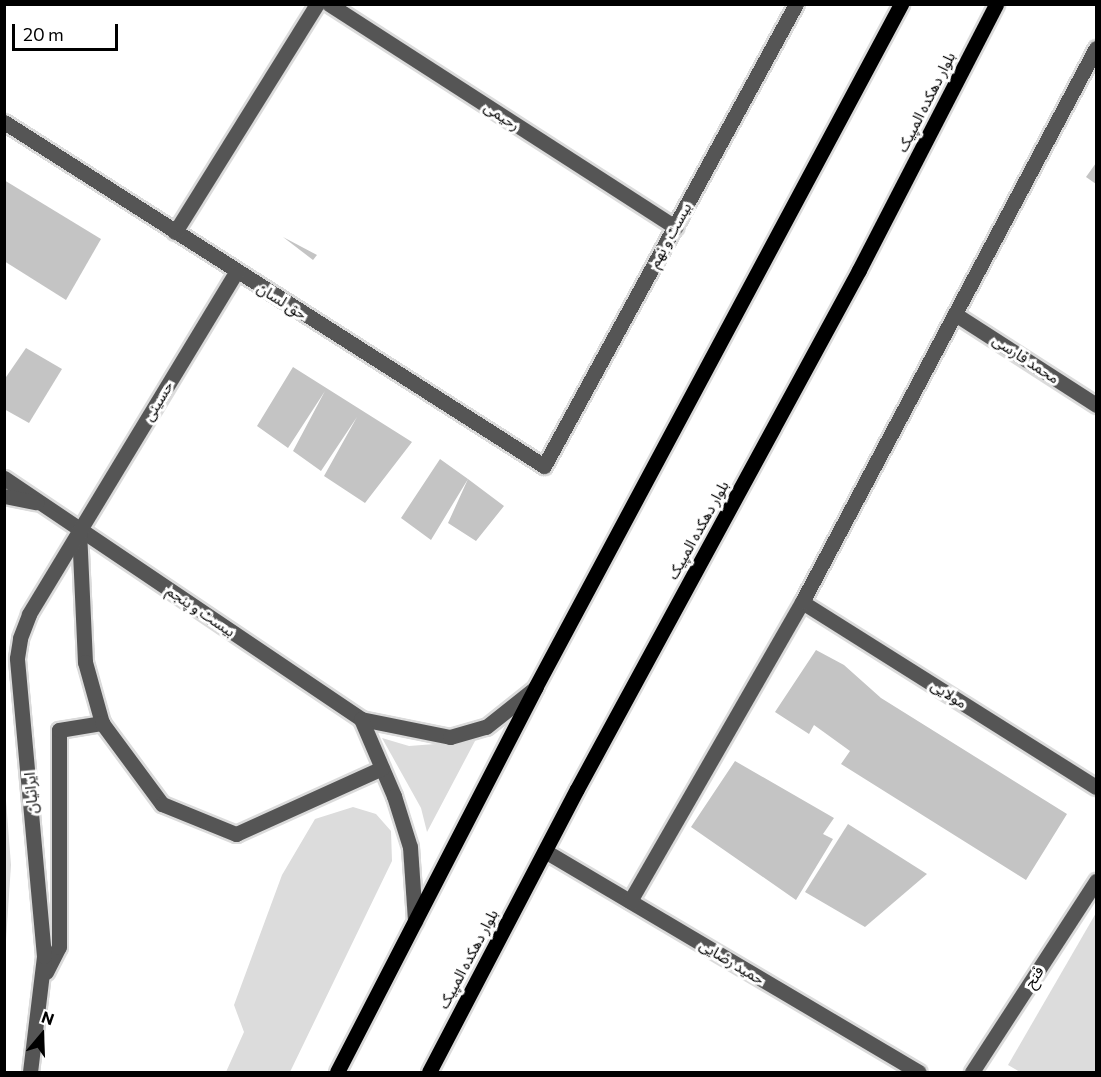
<!DOCTYPE html>
<meta charset="utf-8">
<style>
body{margin:0}
#map{position:relative;width:1101px;height:1077px;overflow:hidden;background:#fff;font-family:Commissioner,"Noto Sans Arabic",sans-serif}
div>[style]{position:absolute}
.green>*{inset:0;background:#dcdcdc}
.building>*{inset:0;background:#c4c4c4}
.roads{filter:drop-shadow(2px 0 #dbdbdb) drop-shadow(-2px 0 #dbdbdb) drop-shadow(0 2px #dbdbdb) drop-shadow(0 -2px #dbdbdb)}
.minor>*{height:15px;margin:-7.5px;padding:0 7.5px;transform-origin:7.5px;border-radius:7.5px;background:#555}
.major>*{height:15px;margin:-7.5px;padding:0 7.5px;transform-origin:7.5px;border-radius:7.5px;background:#000}
span{translate:-50% -50%;white-space:nowrap;text-align:center;line-height:1.15;-webkit-text-stroke:6px #fff;paint-order:stroke}
.street-label{font-size:15px;color:#000}
.frame{position:absolute;inset:0;border:6px solid #000;pointer-events:none}
.north{position:absolute;left:12px;top:1005px;width:60px;height:60px;-webkit-text-stroke:4px #fff;paint-order:stroke;rotate:19deg;font-size:16px;font-weight:700;line-height:24px;text-align:center;color:#000}
.north::after{content:'';display:block;margin:auto;width:21px;height:27px;background:#000;clip-path:polygon(50% 0,100% 100%,50% 72%,0 100%)}
.scale{position:absolute;left:12px;top:24px;width:106px;height:27px;box-sizing:border-box;border:3px solid #000;border-top:0;padding-left:8px;font-size:18px;line-height:21px;white-space:nowrap;color:#000;-webkit-text-stroke:4px #fff;paint-order:stroke}
</style>
<div id="map">
<div class="green">
<i style="clip-path:polygon(382px 738px,409px 746px,475px 741px,427px 832px,421px 808px)"></i>
<i style="clip-path:polygon(4px 775px,11px 865px,5px 955px,4px 955px)"></i>
<i style="clip-path:polygon(353px 807px,376px 814px,391px 831px,392px 861px,290px 1072px,226px 1072px,244px 1032px,234px 1005px,282px 875px,315px 819px)"></i>
<i style="clip-path:polygon(1096px 913px,1096px 1072px,1020px 1072px,1008px 1065px)"></i>
</div>
<div class="building">
<i style="clip-path:polygon(1096px 163px,1096px 184px,1086px 177px)"></i>
<i style="clip-path:polygon(4px 180px,101px 239px,66px 300px,4px 261px)"></i>
<i style="clip-path:polygon(283px 237px,317px 255px,313px 260px)"></i>
<i style="clip-path:polygon(26px 348px,62px 369px,29px 423px,4px 409px,4px 380px)"></i>
<i style="clip-path:polygon(293px 367px,412px 442px,365px 503px,324px 476px,357px 417px,321px 471px,293px 451px,325px 391px,288px 448px,257px 426px)"></i>
<i style="clip-path:polygon(440px 459px,468px 479px,504px 506px,476px 541px,448px 523px,468px 479px,431px 540px,401px 518px)"></i>
<i style="clip-path:polygon(816px 650px,844px 665px,881px 698px,1067px 814px,1026px 880px,841px 764px,850px 751px,814px 725px,809px 734px,775px 712px)"></i>
<i style="clip-path:polygon(735px 761px,834px 818px,823px 834px,833px 839px,796px 900px,691px 827px)"></i>
<i style="clip-path:polygon(848px 824px,927px 874px,865px 927px,805px 892px)"></i>
</div>
<div class="roads">
<div class="minor">
<i style="left:329px;top:4px;width:412px;rotate:32.8deg"></i>
<i style="left:4px;top:122px;width:640px;rotate:32.5deg"></i>
<i style="left:544px;top:466px;width:526px;rotate:-61.39deg"></i>
<i style="left:175px;top:232px;width:269px;rotate:-58.1deg"></i>
<i style="left:955px;top:314px;width:168px;rotate:32.8deg"></i>
<i style="left:4px;top:478px;width:431px;rotate:34deg"></i>
<i style="left:361px;top:719px;width:91px;rotate:11.4deg"></i>
<i style="left:450px;top:737px;width:37px;rotate:-16deg"></i>
<i style="left:486px;top:727px;width:63px;rotate:-38.5deg"></i>
<i style="left:4px;top:496px;width:33px;rotate:11deg"></i>
<i style="left:79px;top:530px;width:132px;rotate:87.4deg"></i>
<i style="left:85px;top:662px;width:63px;rotate:74.4deg"></i>
<i style="left:802px;top:602px;width:347px;rotate:32.2deg"></i>
<i style="left:361px;top:719px;width:84px;rotate:66.8deg"></i>
<i style="left:394px;top:796px;width:53px;rotate:72.6deg"></i>
<i style="left:410px;top:847px;width:74px;rotate:86.1deg"></i>
<i style="left:545px;top:851px;width:434px;rotate:30.6deg"></i>
<i style="left:630px;top:901px;width:345px;rotate:-60.1deg"></i>
<i style="left:802px;top:602px;width:627px;rotate:-62.05deg"></i>
<i style="left:46px;top:972px;width:28px;rotate:-63deg"></i>
<i style="left:59px;top:947px;width:217px;rotate:-90deg"></i>
<i style="left:59px;top:730px;width:44px;rotate:-9.2deg"></i>
<i style="left:102px;top:723px;width:101px;rotate:53.5deg"></i>
<i style="left:162px;top:804px;width:80px;rotate:22.1deg"></i>
<i style="left:236px;top:834px;width:160px;rotate:-24.3deg"></i>
<i style="left:30px;top:1072px;width:117px;rotate:-83.1deg"></i>
<i style="left:44px;top:956px;width:299px;rotate:-95.2deg"></i>
<i style="left:17px;top:658px;width:20px;rotate:-81deg"></i>
<i style="left:20px;top:638px;width:26px;rotate:-69deg"></i>
<i style="left:29px;top:614px;width:400px;rotate:-58.8deg"></i>
<i style="left:972px;top:1072px;width:228px;rotate:-57deg"></i>
</div>
<div class="major">
<i style="left:337px;top:1072px;width:434px;rotate:-62.7deg"></i>
<i style="left:536px;top:686px;width:774px;rotate:-61.84deg"></i>
<i style="left:429px;top:1072px;width:319px;rotate:-62.4deg"></i>
<i style="left:577px;top:789px;width:591px;rotate:-61.48deg"></i>
<i style="left:859px;top:270px;width:299px;rotate:-62.7deg"></i>
</div>
</div>
<div class="street-label">
<span style="left:926px;top:102px;rotate:-63deg">بلوار دهکده المپیک</span>
<span style="left:502px;top:116px;rotate:33deg">رحیمی</span>
<span style="left:670px;top:235px;rotate:-61deg">بیست و نهم</span>
<span style="left:282px;top:301px;rotate:32deg">حق لسان</span>
<span style="left:1026px;top:359px;rotate:33deg">محمد فارسی</span>
<span style="left:158px;top:401px;rotate:-59deg">حسینی</span>
<span style="left:698px;top:530px;rotate:-61deg">بلوار دهکده المپیک</span>
<span style="left:201px;top:611px;rotate:34deg">بیست و پنجم</span>
<span style="left:949px;top:694px;rotate:32deg">مولایی</span>
<span style="left:31px;top:793px;rotate:-94deg">ایرانیان</span>
<span style="left:468px;top:959px;rotate:-62deg">بلوار دهکده المپیک</span>
<span style="left:732px;top:962px;rotate:31deg">حمید رضایی</span>
<span style="left:1034px;top:977px;rotate:-57deg">فتح</span>
</div>
<div class="frame"></div>
<div class="north">N</div>
<div class="scale">20 m</div>
</div>
